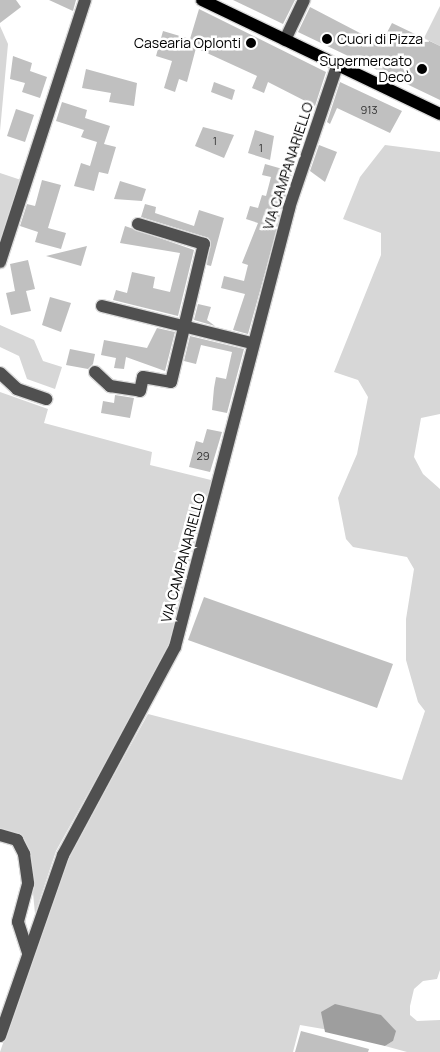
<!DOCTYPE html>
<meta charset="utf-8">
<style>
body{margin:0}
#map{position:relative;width:440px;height:1052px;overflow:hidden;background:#fff;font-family:Manrope,sans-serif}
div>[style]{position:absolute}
.green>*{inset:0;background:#d7d7d7}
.water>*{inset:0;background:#9e9e9e}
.building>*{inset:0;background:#c0c0c0}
.roads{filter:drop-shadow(1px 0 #dbdbdb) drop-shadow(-1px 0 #dbdbdb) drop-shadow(0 1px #dbdbdb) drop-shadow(0 -1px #dbdbdb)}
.minor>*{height:12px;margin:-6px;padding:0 6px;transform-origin:6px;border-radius:6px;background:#505050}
.major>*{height:12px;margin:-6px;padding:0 6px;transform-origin:6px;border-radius:6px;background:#000}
.dots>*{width:14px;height:14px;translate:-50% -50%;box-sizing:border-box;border:2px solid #fff;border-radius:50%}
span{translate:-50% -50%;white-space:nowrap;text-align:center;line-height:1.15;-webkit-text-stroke:5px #fff;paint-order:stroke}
.number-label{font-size:11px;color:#303030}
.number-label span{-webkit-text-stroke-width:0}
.poi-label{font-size:14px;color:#000}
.left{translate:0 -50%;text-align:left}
.right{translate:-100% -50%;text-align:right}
.street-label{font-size:14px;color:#000}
</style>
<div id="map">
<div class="green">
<i style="clip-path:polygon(440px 6px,440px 46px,424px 38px)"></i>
<i style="clip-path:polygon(0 26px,8px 44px,0 131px)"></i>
<i style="clip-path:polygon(385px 145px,440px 152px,440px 414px,421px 418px,414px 457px,423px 474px,440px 489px,440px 970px,437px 979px,423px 981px,414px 989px,410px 1006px,410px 1015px,417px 1021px,440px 1020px,440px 1052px,407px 1052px,385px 1046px,393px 1041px,300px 1025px,293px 1052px,0 1052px,65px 863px,148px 714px,402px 780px,425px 711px,418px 702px,406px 660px,406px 619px,414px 569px,407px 557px,353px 547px,346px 539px,338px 498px,357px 454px,368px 397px,358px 380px,334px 372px,381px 255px,381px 233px,343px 219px,360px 177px)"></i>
<i style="clip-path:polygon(0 173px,21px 180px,0 247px)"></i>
<i style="clip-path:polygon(0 325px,34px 340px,43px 361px,62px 367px,55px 389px,27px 379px,19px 356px,0 347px)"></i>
<i style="clip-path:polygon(0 392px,48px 409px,44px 423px,152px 452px,150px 465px,215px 481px,172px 642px,56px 851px,35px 914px,29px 850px,20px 836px,0 829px)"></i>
</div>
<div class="water">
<i style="clip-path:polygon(335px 1004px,381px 1015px,396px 1031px,393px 1041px,385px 1046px,325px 1032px,321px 1012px)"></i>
</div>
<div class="building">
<i style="clip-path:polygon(0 0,16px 0,21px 7px,0 23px)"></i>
<i style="clip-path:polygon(49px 0,76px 0,73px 11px)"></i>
<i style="clip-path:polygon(233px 0,295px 0,283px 24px)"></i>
<i style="clip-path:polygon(310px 7px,381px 44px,392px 23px,440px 46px,440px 100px,298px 32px)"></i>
<i style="clip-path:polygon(199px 9px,326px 72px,315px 106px,268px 82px,264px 93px,252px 88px,257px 76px,196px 48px,187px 82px,179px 79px,175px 92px,164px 88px,172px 61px,156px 56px,163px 31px,190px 39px)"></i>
<i style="clip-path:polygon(13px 56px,32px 63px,30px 71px,47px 77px,40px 98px,22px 92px,25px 83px,10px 79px)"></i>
<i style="clip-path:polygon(86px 69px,137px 83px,134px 106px,109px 102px,111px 93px,82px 88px)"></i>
<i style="clip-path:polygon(214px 82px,235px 90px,232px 100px,211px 92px)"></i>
<i style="clip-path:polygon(340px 82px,402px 111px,390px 133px,337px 108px,330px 124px,327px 122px)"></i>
<i style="clip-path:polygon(62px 102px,87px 110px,85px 118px,110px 126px,104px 144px,116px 147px,108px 174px,99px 172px,94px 191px,74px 186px,81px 163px,90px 166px,97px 142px,81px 137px,84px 130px,56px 121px)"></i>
<i style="clip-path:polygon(16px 109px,34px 115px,25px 142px,7px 136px)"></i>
<i style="clip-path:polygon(203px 127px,234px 135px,224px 158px,195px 146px)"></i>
<i style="clip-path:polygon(255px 130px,274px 136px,270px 160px,248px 153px)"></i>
<i style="clip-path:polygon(319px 145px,337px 152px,325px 182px,310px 171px)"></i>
<i style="clip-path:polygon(265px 164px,293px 172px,248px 334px,233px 330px,245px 294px,221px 288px,224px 276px,244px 281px,248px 265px,242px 263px,258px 223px,246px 219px,250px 206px,258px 208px,262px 195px,266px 196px,271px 177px,262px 175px)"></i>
<i style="clip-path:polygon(42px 180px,61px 185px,48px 228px,66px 233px,61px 249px,35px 242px,38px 232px,20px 226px,27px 204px,35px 206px)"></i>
<i style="clip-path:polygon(120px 181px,146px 189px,142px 201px,114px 199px)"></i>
<i style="clip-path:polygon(145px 204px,156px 207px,155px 213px,194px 226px,199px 210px,224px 218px,211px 266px,207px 265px,209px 238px,141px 217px)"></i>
<i style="clip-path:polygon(125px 226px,194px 250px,178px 316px,113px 300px,116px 290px,127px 293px,132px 272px,155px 277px,153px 288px,170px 292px,180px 253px,120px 243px)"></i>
<i style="clip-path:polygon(87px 246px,81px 266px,46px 256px)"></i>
<i style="clip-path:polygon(28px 260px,35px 289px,26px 291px,31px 311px,11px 315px,6px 293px,15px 291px,10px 264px)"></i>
<i style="clip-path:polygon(50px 297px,71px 303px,61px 332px,42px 325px)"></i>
<i style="clip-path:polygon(198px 304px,211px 307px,207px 320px,215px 326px,194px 320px)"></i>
<i style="clip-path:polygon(157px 328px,175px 332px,165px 371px,126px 357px,124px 369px,114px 368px,116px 358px,101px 355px,104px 340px,147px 348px)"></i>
<i style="clip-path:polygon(190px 336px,244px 349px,227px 413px,212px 410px,214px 388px,216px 377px,226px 379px,232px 352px,201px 345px,196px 364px,184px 361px)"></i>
<i style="clip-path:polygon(70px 349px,95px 354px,93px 364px,88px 369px,66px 365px)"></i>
<i style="clip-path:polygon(115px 395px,134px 398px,130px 418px,101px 413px,103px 401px,114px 403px)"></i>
<i style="clip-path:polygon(207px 429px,222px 432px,210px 472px,189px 467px,196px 441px,203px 443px)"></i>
<i style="clip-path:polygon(204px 597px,393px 664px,377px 708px,188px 640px)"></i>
<i style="clip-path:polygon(301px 1031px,369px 1049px,368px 1052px,295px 1052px)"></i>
</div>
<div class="roads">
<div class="minor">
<i style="left:285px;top:40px;width:44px;rotate:-64.6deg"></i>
<i style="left:0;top:262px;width:275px;rotate:-72deg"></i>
<i style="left:102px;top:306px;width:154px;rotate:13.9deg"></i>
<i style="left:95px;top:372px;width:21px;rotate:43deg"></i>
<i style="left:110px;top:386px;width:30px;rotate:9deg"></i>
<i style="left:140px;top:391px;width:14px;rotate:-78deg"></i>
<i style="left:143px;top:377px;width:28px;rotate:10deg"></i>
<i style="left:171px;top:382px;width:142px;rotate:-76.6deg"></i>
<i style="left:204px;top:244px;width:69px;rotate:-163.1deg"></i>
<i style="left:0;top:373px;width:23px;rotate:43deg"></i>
<i style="left:17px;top:389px;width:31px;rotate:19deg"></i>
<i style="left:0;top:835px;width:18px;rotate:16deg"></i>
<i style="left:17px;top:840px;width:16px;rotate:63deg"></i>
<i style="left:24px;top:854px;width:30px;rotate:82deg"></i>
<i style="left:28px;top:884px;width:39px;rotate:105deg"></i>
<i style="left:18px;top:922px;width:32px;rotate:72deg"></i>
<i style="left:0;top:1036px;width:192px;rotate:-70.8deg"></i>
<i style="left:63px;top:855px;width:236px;rotate:-61.7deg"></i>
<i style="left:175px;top:647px;width:454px;rotate:-75.4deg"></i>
<i style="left:289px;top:208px;width:150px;rotate:-71.3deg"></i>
</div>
<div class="major">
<i style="left:202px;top:0;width:264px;rotate:25.6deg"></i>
</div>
</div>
<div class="dots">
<i style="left:327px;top:39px;background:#000"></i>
<i style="left:251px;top:43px;background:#000"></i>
<i style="left:422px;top:69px;background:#000"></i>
</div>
<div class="number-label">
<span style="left:369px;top:110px">913</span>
<span style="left:215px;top:141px">1</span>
<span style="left:261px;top:148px">1</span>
<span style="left:203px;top:456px">29</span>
</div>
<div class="poi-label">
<span class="left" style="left:337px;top:39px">Cuori di Pizza</span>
<span class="right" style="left:241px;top:43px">Casearia Oplonti</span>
<span class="right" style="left:412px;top:69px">Supermercato<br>Decò</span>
</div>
<div class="street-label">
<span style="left:288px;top:166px;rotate:-72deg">VIA CAMPANARIELLO</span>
<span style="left:183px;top:558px;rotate:-75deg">VIA CAMPANARIELLO</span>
</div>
</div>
